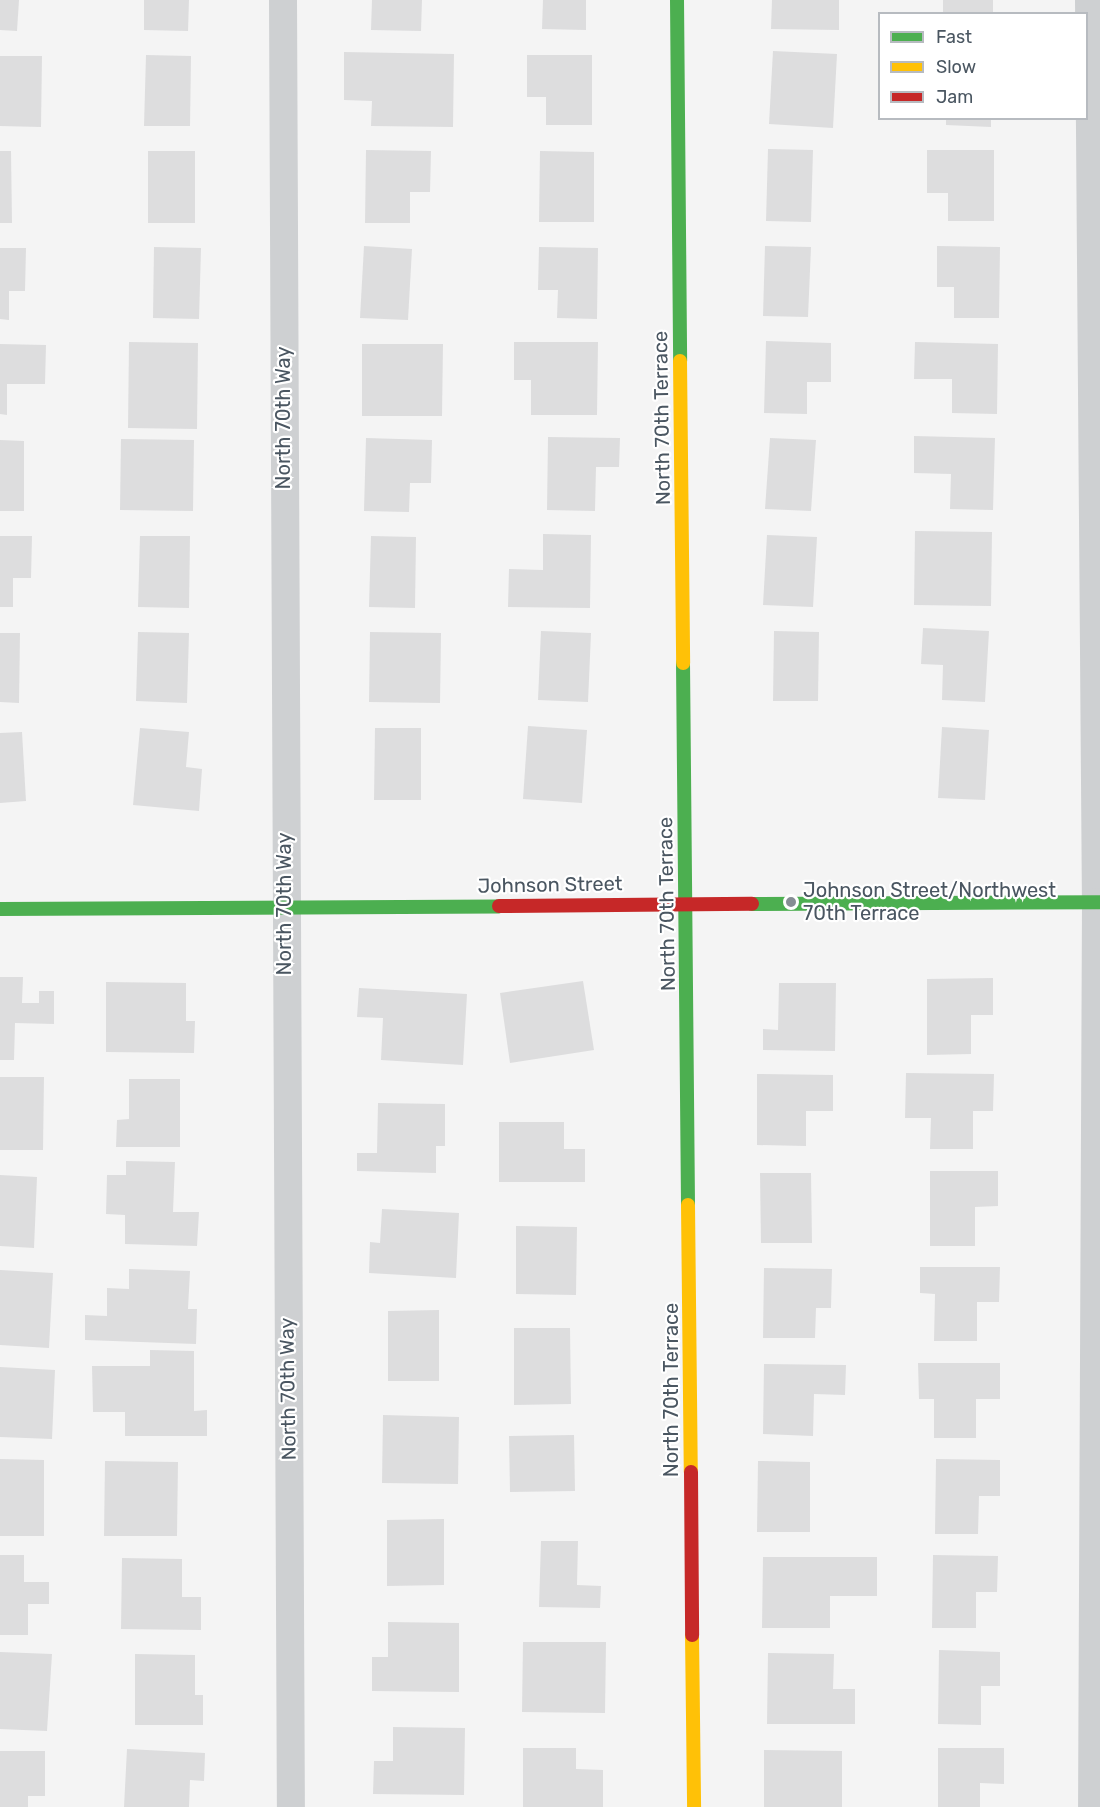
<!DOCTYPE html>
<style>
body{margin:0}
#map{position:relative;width:1100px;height:1807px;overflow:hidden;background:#f4f4f4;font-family:Rubik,sans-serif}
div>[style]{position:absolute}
.building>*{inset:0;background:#ddddde}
.street>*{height:28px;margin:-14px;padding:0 14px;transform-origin:14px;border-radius:14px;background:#ced0d2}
.fast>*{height:14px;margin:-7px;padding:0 7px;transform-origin:7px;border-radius:7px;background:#4caf50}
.slow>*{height:14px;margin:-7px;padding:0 7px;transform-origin:7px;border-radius:7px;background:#ffc107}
.jam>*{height:14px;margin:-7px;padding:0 7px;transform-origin:7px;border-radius:7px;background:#c62828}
.dots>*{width:16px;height:16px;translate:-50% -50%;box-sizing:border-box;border:3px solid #fff;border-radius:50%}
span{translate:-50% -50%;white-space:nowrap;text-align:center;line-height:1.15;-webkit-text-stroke:4.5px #fff;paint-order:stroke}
.street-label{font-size:20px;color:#4a5661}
.poi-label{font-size:20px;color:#4a5661}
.left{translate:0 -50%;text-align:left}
.legend{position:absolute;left:878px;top:12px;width:210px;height:108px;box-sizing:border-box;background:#fff;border:2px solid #b7bbc0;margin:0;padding:8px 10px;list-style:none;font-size:18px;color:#4a5661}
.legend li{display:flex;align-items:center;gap:12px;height:30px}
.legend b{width:30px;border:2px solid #b7bbc0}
</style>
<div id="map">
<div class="building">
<i style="clip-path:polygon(0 0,19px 0,17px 31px,0 30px)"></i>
<i style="clip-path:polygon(144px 0,189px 0,188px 31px,144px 30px)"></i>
<i style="clip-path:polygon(372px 0,422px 0,421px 31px,371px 30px)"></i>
<i style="clip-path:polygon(543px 0,586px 0,586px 30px,542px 29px)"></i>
<i style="clip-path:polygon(772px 0,839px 0,839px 30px,771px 29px)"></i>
<i style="clip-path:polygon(943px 0,993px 0,993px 14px,943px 14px)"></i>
<i style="clip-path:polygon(773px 51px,837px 54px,833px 128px,769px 124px)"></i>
<i style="clip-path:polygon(344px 52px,454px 54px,453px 127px,371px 126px,372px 101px,344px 100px)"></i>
<i style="clip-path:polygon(146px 55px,191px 56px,190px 126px,144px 126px)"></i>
<i style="clip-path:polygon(527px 55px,592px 55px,592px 125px,546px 125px,546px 97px,527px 97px)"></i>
<i style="clip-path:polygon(0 56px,42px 56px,41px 127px,0 126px)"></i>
<i style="clip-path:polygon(946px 118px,991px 118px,991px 127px,946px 125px)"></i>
<i style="clip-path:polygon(768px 149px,813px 150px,811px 222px,766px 221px)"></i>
<i style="clip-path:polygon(366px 150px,431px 151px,430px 192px,410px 192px,410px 223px,365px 223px)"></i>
<i style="clip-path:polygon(927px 150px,994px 150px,994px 221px,948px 221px,948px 193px,927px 193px)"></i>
<i style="clip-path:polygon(0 151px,11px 151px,12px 223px,0 223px)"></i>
<i style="clip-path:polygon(148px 151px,195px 151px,195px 223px,148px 223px)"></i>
<i style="clip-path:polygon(540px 151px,594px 152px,594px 222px,539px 222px)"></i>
<i style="clip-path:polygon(364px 246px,412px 249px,408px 320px,360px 318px)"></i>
<i style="clip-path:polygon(765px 246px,811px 247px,808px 317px,763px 316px)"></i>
<i style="clip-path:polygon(937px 246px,1000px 247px,999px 318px,954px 318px,954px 287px,937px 287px)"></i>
<i style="clip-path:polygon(154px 247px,201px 248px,199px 319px,153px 318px)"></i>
<i style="clip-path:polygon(539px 247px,598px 248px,597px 319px,557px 318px,558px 290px,538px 290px)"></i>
<i style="clip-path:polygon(0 248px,26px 248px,25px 291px,9px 291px,9px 320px,0 319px)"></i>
<i style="clip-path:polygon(766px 341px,831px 343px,831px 382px,807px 382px,807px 414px,764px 413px)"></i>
<i style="clip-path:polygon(129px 342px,198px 343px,197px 429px,128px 428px)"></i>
<i style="clip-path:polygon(514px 342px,598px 342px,597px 415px,531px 415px,531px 380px,514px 380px)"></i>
<i style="clip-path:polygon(915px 342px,998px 344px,997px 414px,952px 413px,952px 379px,914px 379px)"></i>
<i style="clip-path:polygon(0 344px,46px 345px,45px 384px,7px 384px,7px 415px,0 414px)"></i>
<i style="clip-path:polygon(362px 344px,443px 344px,442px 416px,362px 416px)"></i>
<i style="clip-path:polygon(914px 436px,995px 438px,993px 510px,950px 509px,951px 474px,914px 473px)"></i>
<i style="clip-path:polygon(548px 437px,620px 438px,619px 467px,596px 467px,595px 511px,547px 510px)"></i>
<i style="clip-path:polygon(366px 438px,432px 440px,431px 483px,410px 483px,409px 512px,364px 511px)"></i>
<i style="clip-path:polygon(770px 438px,816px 440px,811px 511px,765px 509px)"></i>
<i style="clip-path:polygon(121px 439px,194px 440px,193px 511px,120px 510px)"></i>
<i style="clip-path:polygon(0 440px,24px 441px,24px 511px,0 511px)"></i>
<i style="clip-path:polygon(915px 531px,992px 532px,991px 606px,914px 605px)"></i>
<i style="clip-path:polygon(543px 534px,591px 535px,590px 608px,508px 607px,509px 569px,543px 570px)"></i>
<i style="clip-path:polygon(767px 535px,817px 537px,813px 607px,763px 605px)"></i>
<i style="clip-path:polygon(0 536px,32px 536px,31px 578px,13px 578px,13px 607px,0 607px)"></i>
<i style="clip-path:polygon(140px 536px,190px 536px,189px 608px,138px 607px)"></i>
<i style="clip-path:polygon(371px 536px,416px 537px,415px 608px,369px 607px)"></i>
<i style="clip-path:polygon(923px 628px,989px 631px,985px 702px,942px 700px,943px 665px,921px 664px)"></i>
<i style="clip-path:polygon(541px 631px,591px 633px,588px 702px,538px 700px)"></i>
<i style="clip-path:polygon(774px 631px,819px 632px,818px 701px,773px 701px)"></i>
<i style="clip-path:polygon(138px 632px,189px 633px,187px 703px,136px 701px)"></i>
<i style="clip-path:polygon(370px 632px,441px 633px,440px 703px,369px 702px)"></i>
<i style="clip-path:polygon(0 633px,20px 633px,19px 703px,0 702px)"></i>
<i style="clip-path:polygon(528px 726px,587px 730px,582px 803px,523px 799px)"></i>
<i style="clip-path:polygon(942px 727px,989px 730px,985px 800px,938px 798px)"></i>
<i style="clip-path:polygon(140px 728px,189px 732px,186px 767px,202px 769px,199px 811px,133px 805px)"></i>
<i style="clip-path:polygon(375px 728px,421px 728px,421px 800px,374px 800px)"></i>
<i style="clip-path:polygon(22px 732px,26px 801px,0 803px,0 733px)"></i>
<i style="clip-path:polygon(0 977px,23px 977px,22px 1003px,39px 1003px,39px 991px,54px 991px,54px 1024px,15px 1023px,14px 1060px,0 1060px)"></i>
<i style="clip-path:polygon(993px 978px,993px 1015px,971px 1015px,971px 1054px,927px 1055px,927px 979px)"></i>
<i style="clip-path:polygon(583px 981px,594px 1050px,510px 1063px,500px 993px)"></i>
<i style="clip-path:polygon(106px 982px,186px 983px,186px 1021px,195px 1021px,194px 1053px,106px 1052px)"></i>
<i style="clip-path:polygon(779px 983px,836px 983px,835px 1051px,763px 1050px,763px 1029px,778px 1030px)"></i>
<i style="clip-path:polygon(359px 988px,467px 994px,463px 1065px,381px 1060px,383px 1018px,357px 1017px)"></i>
<i style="clip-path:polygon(906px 1073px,994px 1074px,993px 1111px,973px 1111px,973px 1149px,930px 1149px,931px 1118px,905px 1118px)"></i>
<i style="clip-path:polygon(757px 1074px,833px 1075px,833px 1111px,806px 1111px,806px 1146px,757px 1145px)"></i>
<i style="clip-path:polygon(0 1077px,44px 1077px,43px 1150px,0 1150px)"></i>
<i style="clip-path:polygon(129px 1079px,180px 1079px,180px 1147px,116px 1147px,117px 1120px,129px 1119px)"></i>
<i style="clip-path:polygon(378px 1103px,445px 1104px,445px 1146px,436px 1146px,436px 1173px,357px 1171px,357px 1153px,377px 1153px)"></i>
<i style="clip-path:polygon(499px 1122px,564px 1122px,564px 1149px,585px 1149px,585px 1182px,499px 1182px)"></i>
<i style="clip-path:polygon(126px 1161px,175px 1162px,173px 1212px,199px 1212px,197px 1246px,125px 1244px,125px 1215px,106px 1214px,107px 1175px,126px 1175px)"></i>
<i style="clip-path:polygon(930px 1171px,998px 1171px,998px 1206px,975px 1207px,975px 1246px,930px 1246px)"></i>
<i style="clip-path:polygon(760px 1173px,811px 1173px,812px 1243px,761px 1243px)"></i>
<i style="clip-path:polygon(0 1175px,37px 1177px,34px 1248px,0 1246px)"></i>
<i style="clip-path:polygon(382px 1209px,459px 1213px,456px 1278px,369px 1273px,370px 1242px,380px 1243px)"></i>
<i style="clip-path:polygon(516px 1226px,577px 1227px,576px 1295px,516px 1294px)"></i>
<i style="clip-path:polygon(920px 1267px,1000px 1267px,999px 1302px,977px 1302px,977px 1341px,934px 1341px,935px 1294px,920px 1293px)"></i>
<i style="clip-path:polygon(764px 1268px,832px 1269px,831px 1308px,816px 1308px,815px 1338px,763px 1338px)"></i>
<i style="clip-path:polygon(129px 1269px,190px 1271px,188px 1309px,197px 1309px,196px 1344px,85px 1340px,85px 1315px,107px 1316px,107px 1288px,129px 1289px)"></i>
<i style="clip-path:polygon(0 1270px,53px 1273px,49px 1348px,0 1345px)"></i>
<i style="clip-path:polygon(439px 1310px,439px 1381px,388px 1381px,388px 1311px)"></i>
<i style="clip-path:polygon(514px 1328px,570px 1328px,571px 1404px,514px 1405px)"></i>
<i style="clip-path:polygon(150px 1350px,194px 1351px,194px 1411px,207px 1410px,207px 1436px,125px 1436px,125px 1412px,93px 1412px,92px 1366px,150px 1366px)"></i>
<i style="clip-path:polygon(918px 1363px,1000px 1363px,1000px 1399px,976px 1399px,976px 1438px,934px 1438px,934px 1399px,919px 1399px)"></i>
<i style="clip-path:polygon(764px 1364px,846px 1365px,845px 1395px,814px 1394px,813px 1436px,763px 1434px)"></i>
<i style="clip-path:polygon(0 1367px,55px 1370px,52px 1439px,0 1437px)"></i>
<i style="clip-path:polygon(383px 1415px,459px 1417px,458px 1484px,382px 1483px)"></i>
<i style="clip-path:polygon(574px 1435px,575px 1491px,510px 1492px,509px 1436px)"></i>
<i style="clip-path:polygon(0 1459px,44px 1460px,44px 1536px,0 1536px)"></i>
<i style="clip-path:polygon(936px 1459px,1000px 1460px,1000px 1496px,979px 1496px,978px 1534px,935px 1534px)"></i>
<i style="clip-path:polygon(105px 1461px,178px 1462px,177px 1536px,104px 1536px)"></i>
<i style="clip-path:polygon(758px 1461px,810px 1462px,810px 1532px,757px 1532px)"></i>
<i style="clip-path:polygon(444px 1519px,444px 1585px,387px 1586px,387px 1520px)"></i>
<i style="clip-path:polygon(541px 1541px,578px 1541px,577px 1585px,601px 1586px,600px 1608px,539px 1607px)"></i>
<i style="clip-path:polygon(0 1555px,24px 1555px,24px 1582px,49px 1582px,49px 1604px,28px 1604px,28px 1635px,0 1635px)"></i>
<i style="clip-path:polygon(933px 1555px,998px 1556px,997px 1592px,976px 1592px,976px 1628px,932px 1628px)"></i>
<i style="clip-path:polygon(763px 1557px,877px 1557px,877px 1596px,830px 1596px,830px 1628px,762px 1628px)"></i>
<i style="clip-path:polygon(122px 1558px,182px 1559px,182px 1597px,201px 1597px,201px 1630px,121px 1629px)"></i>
<i style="clip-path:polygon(388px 1622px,459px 1623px,459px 1692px,372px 1691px,372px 1657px,388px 1657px)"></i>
<i style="clip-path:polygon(523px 1642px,606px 1642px,605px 1713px,522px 1712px)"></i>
<i style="clip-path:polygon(939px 1650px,1000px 1652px,1000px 1686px,981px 1686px,981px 1725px,938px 1724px)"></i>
<i style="clip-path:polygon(0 1652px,52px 1654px,47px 1731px,0 1729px)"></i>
<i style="clip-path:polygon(768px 1653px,834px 1654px,833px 1689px,855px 1689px,855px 1724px,767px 1724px)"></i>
<i style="clip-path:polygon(135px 1654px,195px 1655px,195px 1695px,203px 1695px,203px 1725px,135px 1725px)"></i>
<i style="clip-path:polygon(393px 1727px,465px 1728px,464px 1795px,373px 1794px,374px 1761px,393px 1761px)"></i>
<i style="clip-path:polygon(523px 1748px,576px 1748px,576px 1769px,603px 1770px,603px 1807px,523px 1807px)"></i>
<i style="clip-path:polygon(938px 1748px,1004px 1748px,1004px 1784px,980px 1783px,980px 1807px,938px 1807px)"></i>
<i style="clip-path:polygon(127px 1749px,205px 1753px,204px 1781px,190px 1780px,189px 1807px,124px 1807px)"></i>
<i style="clip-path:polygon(764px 1750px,842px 1751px,842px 1807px,764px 1807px)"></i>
<i style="clip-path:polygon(0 1751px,45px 1751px,45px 1796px,28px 1796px,28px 1807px,0 1807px)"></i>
</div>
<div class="street">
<i style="left:283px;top:0;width:1807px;rotate:89.75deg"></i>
<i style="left:1089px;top:0;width:902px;rotate:89.56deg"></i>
<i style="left:1096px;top:902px;width:905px;rotate:90.25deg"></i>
</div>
<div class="fast">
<i style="left:677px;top:0;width:361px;rotate:89.5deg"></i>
<i style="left:683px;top:663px;width:542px;rotate:89.47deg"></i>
<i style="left:752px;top:904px;width:348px;rotate:-0.3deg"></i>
<i style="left:0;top:909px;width:499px;rotate:-0.3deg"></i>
</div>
<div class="slow">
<i style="left:680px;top:361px;width:302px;rotate:89.4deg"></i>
<i style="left:688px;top:1205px;width:267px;rotate:89.4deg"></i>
<i style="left:692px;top:1635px;width:172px;rotate:89.3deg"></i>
</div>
<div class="jam">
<i style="left:499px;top:906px;width:253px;rotate:-0.5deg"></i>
<i style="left:691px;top:1472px;width:163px;rotate:89.6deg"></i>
</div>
<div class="dots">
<i style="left:791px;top:902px;background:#868d94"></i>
</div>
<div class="street-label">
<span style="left:283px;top:418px;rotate:-90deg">North 70th Way</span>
<span style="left:662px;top:418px;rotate:-91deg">North 70th Terrace</span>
<span style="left:550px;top:885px;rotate:-1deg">Johnson Street</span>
<span style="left:284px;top:904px;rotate:-90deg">North 70th Way</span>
<span style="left:667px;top:904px;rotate:-91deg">North 70th Terrace</span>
<span style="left:288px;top:1389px;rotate:-91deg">North 70th Way</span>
<span style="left:671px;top:1390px;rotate:-90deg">North 70th Terrace</span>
</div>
<div class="poi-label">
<span class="left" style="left:803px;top:902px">Johnson Street/Northwest<br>70th Terrace</span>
</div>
<ul class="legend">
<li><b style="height:8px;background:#4caf50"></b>Fast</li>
<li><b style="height:8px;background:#ffc107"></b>Slow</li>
<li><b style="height:8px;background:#c62828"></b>Jam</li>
</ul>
</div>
